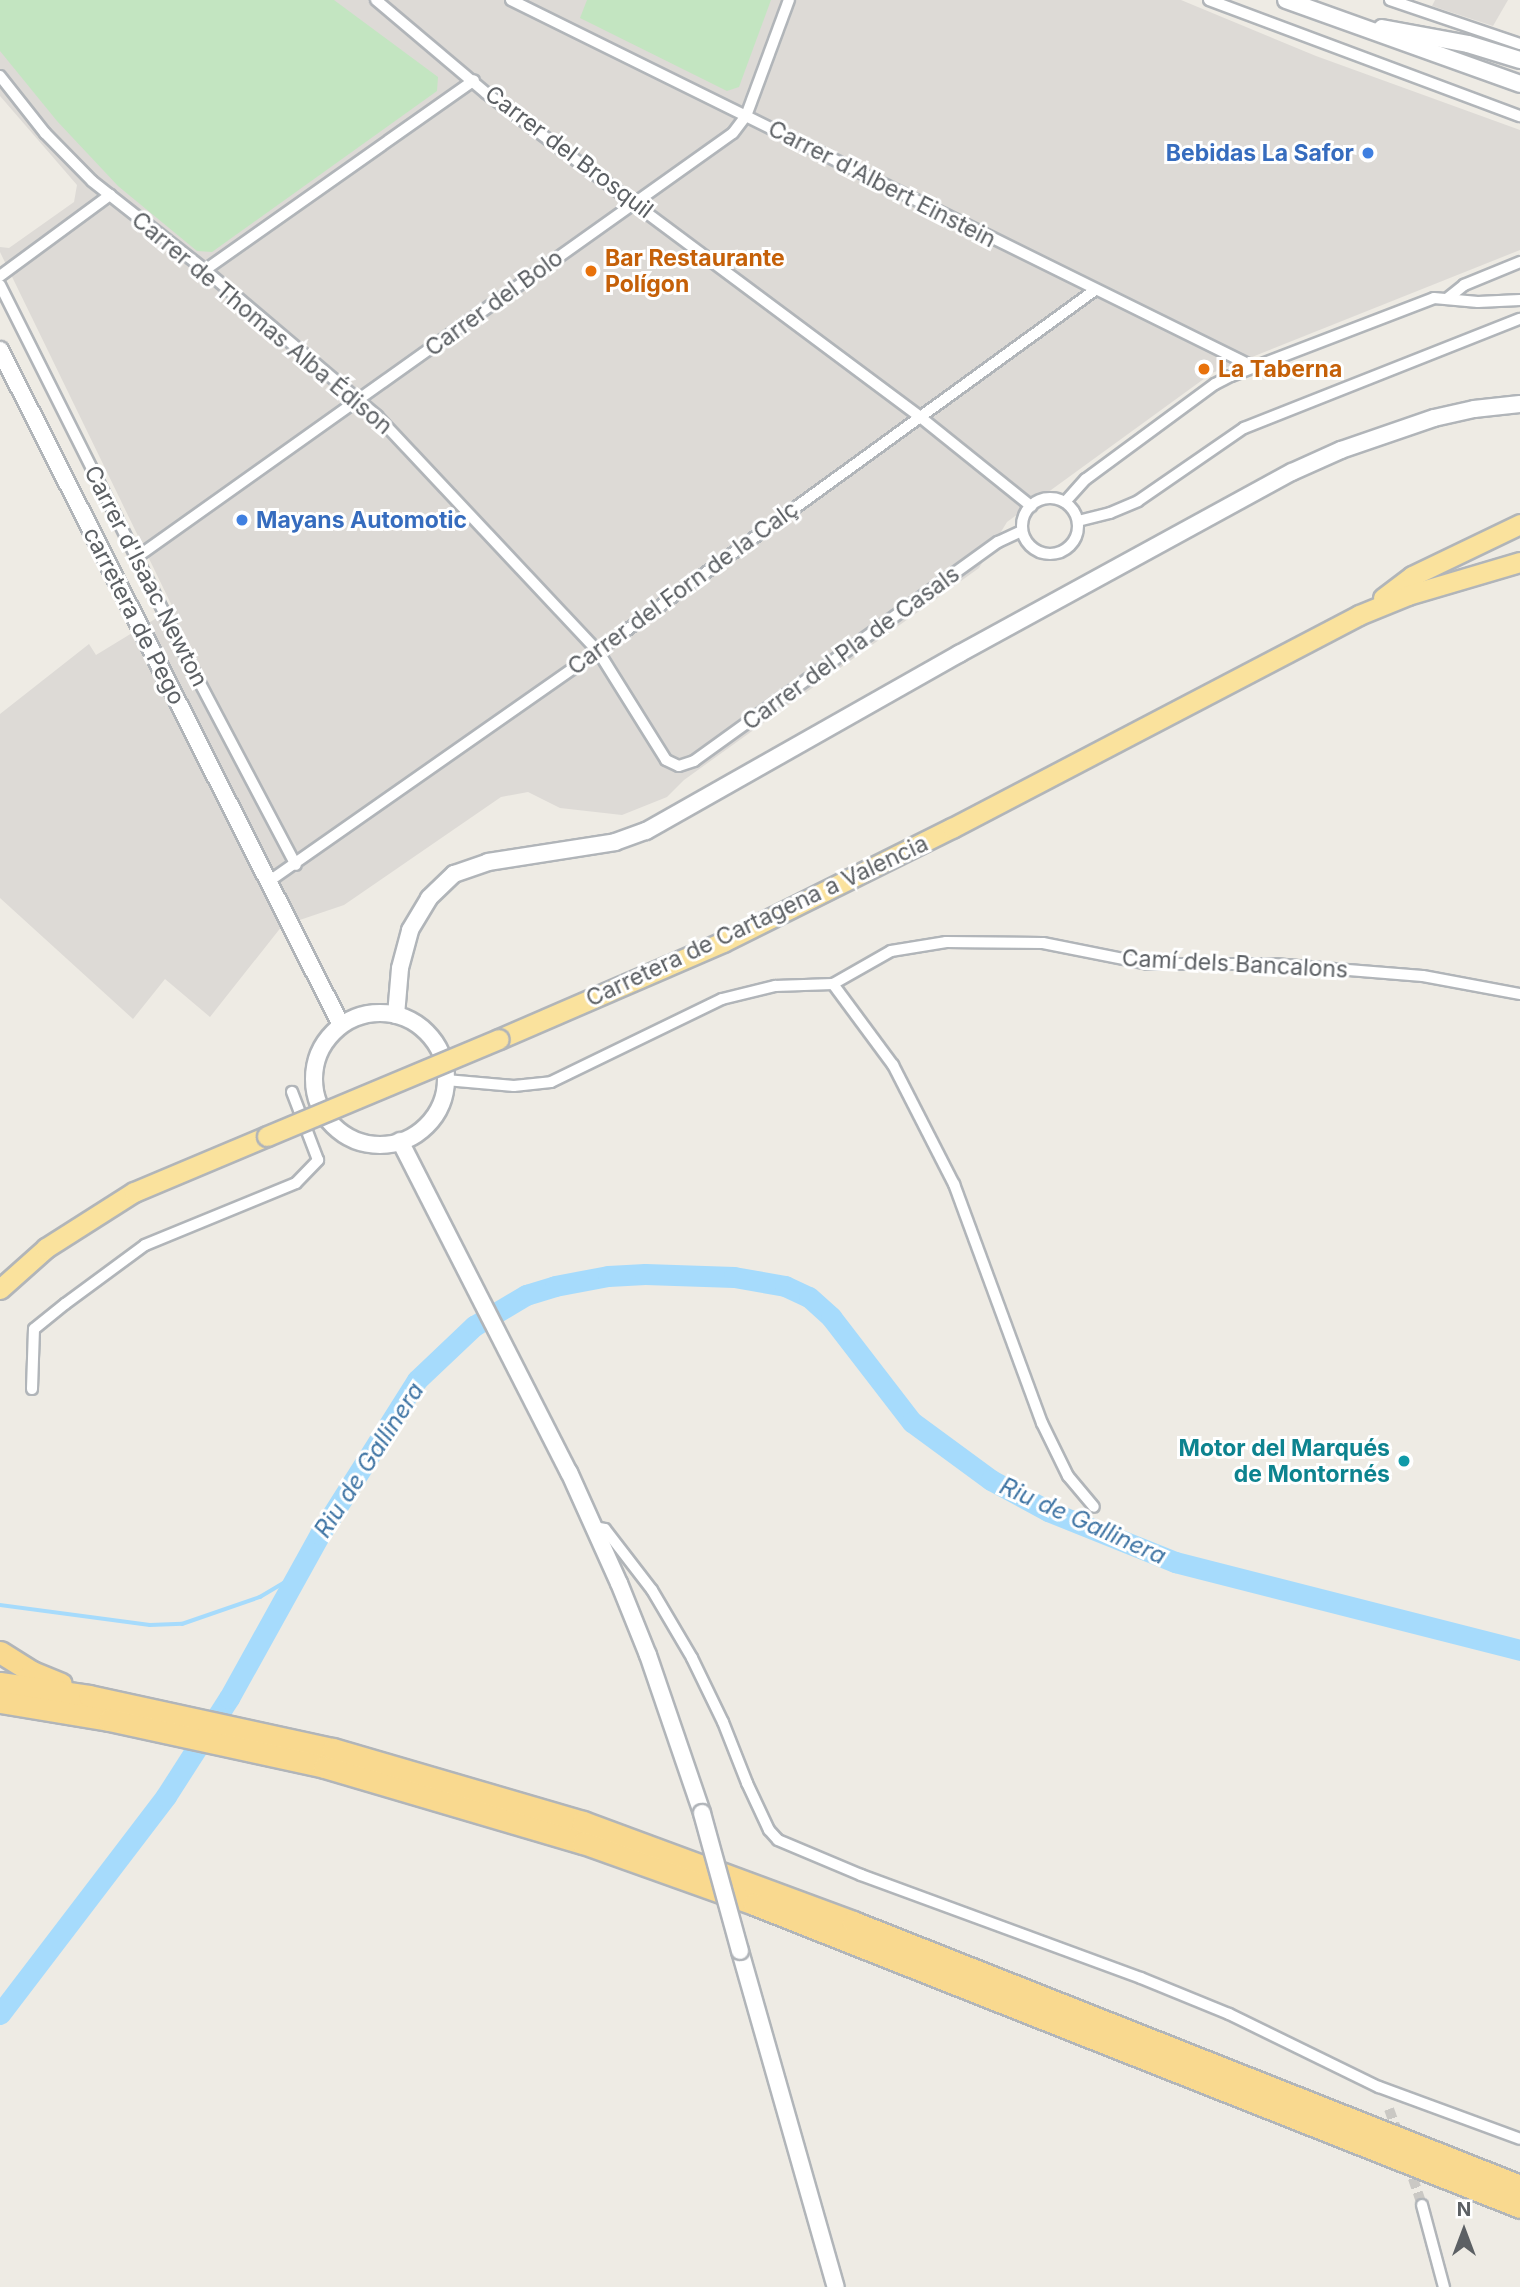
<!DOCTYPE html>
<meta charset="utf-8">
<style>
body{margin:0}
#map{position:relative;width:1520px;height:2287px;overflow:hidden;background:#eeebe4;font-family:Inter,sans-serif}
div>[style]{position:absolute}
.industrial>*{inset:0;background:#dddad6}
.green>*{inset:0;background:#c3e5c1}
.stream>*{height:3.5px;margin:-1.75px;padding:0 1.75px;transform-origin:1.75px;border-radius:1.75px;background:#a6dbfc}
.river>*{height:21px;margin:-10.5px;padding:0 10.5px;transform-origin:10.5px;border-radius:10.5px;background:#a6dbfc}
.minor-tunnel>*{height:10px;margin-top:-5px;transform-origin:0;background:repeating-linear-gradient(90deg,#cac8c4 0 10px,transparent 0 15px)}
.roads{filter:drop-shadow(2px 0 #b1b5b9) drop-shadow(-2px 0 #b1b5b9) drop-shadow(0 2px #b1b5b9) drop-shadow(0 -2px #b1b5b9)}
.minor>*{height:10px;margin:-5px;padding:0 5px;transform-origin:5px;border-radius:5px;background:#fff}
.minor>.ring{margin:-5px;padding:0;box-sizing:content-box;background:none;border:10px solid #fff;border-radius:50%}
.secondary>*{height:16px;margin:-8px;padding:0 8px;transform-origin:8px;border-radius:8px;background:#fff}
.secondary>.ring{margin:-8px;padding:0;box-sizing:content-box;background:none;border:16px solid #fff;border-radius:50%}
.trunk>*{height:19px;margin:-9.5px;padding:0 9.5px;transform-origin:9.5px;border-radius:9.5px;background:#fae29d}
.motorway>*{height:21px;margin:-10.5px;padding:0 10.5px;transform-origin:10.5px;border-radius:10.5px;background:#f9d98f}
.bridges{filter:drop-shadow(2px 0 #b0b4b9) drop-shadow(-2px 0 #b0b4b9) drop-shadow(0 2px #b0b4b9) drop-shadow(0 -2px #b0b4b9)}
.secondary-bridge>*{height:16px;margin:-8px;padding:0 8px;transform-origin:8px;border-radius:8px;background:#fff}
.trunk-bridge>*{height:19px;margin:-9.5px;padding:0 9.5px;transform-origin:9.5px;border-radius:9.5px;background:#fae29d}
.dots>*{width:19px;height:19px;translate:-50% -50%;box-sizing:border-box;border:4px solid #fff;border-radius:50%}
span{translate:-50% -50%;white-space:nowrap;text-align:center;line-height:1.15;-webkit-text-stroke:6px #fff;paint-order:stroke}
.street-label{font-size:23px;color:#5c6064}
.shop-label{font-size:23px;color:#366cbe;font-weight:700}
.right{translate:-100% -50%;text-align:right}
.left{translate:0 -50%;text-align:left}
.food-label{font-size:23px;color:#c56008;font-weight:700}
.culture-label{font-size:23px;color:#0d838f;font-weight:700}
.water-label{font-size:24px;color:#4176a5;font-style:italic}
.north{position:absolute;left:1429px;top:2196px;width:70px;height:70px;-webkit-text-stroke:5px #fff;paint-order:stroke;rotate:0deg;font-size:19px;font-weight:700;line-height:28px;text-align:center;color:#5c6064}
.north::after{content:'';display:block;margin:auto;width:24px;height:32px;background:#5c6064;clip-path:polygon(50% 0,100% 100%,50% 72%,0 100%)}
</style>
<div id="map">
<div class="industrial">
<i style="clip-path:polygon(0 0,1181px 0,1316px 56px,1520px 130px,1520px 250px,1212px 373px,1007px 522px,979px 568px,684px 780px,667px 797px,622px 815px,560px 808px,528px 792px,501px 797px,344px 905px,282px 926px,210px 1017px,165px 979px,133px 1019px,0 898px,0 714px,89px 644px,96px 655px,173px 608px,0 252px,0 247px,9px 248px,74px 202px,77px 185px,0 96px)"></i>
<i style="clip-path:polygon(1435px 0,1508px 0,1493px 26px,1432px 6px)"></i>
</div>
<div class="green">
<i style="clip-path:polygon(0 0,334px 0,438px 77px,437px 91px,212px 252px,197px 251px,118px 186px,57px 121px,0 51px)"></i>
<i style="clip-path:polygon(587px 0,771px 0,739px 87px,727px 91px,580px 18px)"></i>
</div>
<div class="stream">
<i style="left:0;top:1605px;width:151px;rotate:7.6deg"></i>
<i style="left:150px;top:1625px;width:32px;rotate:-2deg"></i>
<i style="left:182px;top:1624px;width:83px;rotate:-19.1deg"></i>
<i style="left:260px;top:1597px;width:43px;rotate:-30.7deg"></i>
</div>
<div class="river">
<i style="left:0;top:2014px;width:274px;rotate:-52.7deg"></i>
<i style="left:166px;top:1796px;width:117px;rotate:-57.3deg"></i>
<i style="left:229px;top:1698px;width:188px;rotate:-61deg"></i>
<i style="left:320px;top:1534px;width:182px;rotate:-57.8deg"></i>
<i style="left:417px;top:1380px;width:79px;rotate:-43.5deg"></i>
<i style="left:474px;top:1326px;width:61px;rotate:-30.8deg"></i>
<i style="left:526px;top:1295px;width:30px;rotate:-17deg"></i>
<i style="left:555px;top:1286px;width:54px;rotate:-10.7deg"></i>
<i style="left:608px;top:1276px;width:37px;rotate:-3deg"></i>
<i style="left:645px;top:1274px;width:89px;rotate:1.9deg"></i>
<i style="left:734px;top:1277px;width:52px;rotate:10deg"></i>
<i style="left:785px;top:1286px;width:26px;rotate:25deg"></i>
<i style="left:809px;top:1297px;width:30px;rotate:42deg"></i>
<i style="left:831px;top:1317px;width:133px;rotate:52.4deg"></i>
<i style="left:912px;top:1422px;width:98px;rotate:36.3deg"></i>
<i style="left:991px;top:1480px;width:65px;rotate:28.5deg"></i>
<i style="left:1048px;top:1511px;width:137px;rotate:21.9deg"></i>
<i style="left:1175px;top:1562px;width:356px;rotate:14.3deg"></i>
</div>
<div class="minor-tunnel">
<i style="left:1389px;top:2109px;width:29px;rotate:70deg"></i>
<i style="left:1408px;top:2164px;width:43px;rotate:71.1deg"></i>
</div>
<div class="roads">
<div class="minor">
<i style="left:376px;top:0;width:144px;rotate:40.2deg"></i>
<i style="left:486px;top:93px;width:540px;rotate:36.72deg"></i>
<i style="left:919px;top:416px;width:144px;rotate:38.8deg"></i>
<i style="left:511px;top:0;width:829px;rotate:26.29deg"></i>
<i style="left:1209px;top:0;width:332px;rotate:20.5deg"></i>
<i style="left:1390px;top:0;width:137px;rotate:18.7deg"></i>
<i style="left:0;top:76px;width:73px;rotate:51.7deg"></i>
<i style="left:45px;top:133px;width:67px;rotate:45.6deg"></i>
<i style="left:92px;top:181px;width:144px;rotate:38.2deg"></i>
<i style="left:205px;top:270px;width:226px;rotate:40.3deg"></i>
<i style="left:377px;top:416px;width:323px;rotate:46.8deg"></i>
<i style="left:598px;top:651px;width:128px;rotate:58deg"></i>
<i style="left:666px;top:760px;width:14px;rotate:25deg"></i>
<i style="left:679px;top:766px;width:16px;rotate:-18deg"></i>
<i style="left:694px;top:761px;width:375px;rotate:-35.8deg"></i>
<i style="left:998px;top:542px;width:26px;rotate:-25deg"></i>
<i style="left:205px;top:270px;width:329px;rotate:-35.2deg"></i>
<i style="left:0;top:276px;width:137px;rotate:-36.4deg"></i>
<i style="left:0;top:285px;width:407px;rotate:63.4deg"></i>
<i style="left:182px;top:649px;width:244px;rotate:62.2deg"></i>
<i style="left:1448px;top:298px;width:21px;rotate:-39deg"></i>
<i style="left:1464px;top:285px;width:61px;rotate:-22.3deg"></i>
<i class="ring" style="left:1022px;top:498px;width:46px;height:46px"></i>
<i style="left:1065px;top:502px;width:31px;rotate:-48deg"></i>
<i style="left:1086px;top:479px;width:160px;rotate:-36.4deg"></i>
<i style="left:1215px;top:384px;width:18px;rotate:-27deg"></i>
<i style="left:1231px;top:376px;width:217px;rotate:-21deg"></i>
<i style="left:1434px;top:298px;width:44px;rotate:5.2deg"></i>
<i style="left:1478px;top:302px;width:42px;rotate:-2.7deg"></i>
<i style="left:1078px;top:521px;width:33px;rotate:-14deg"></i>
<i style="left:1110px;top:513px;width:30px;rotate:-23deg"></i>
<i style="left:1138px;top:501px;width:129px;rotate:-34.6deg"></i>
<i style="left:1244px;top:428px;width:297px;rotate:-21.6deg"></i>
<i style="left:137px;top:557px;width:731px;rotate:-35.43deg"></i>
<i style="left:733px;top:133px;width:21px;rotate:-53deg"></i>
<i style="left:746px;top:116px;width:124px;rotate:-69.7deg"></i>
<i style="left:268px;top:882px;width:403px;rotate:-35deg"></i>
<i style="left:598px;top:651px;width:614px;rotate:-35.99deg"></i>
<i style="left:833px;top:984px;width:101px;rotate:53.5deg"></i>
<i style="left:893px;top:1065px;width:134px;rotate:62.9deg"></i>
<i style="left:954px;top:1184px;width:255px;rotate:69.8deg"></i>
<i style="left:1042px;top:1423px;width:59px;rotate:63.9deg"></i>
<i style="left:1068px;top:1476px;width:40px;rotate:50deg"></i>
<i style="left:446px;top:1080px;width:68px;rotate:5deg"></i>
<i style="left:514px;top:1086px;width:37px;rotate:-6deg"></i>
<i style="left:551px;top:1082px;width:190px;rotate:-25.9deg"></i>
<i style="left:722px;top:999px;width:55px;rotate:-13.8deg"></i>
<i style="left:775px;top:986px;width:58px;rotate:-2deg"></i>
<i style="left:833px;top:984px;width:67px;rotate:-29.6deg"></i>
<i style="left:891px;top:951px;width:56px;rotate:-9.3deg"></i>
<i style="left:946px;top:942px;width:97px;rotate:0.6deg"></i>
<i style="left:1043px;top:943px;width:107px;rotate:11.3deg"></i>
<i style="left:1148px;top:964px;width:126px"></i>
<i style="left:1274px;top:964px;width:149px;rotate:4.6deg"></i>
<i style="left:1423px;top:976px;width:99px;rotate:10.5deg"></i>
<i style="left:32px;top:1389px;width:60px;rotate:-88.1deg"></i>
<i style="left:34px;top:1329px;width:40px;rotate:-39deg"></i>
<i style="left:65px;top:1304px;width:99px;rotate:-36.4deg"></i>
<i style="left:145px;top:1245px;width:163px;rotate:-22.3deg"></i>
<i style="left:296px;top:1183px;width:32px;rotate:-46deg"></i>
<i style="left:318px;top:1160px;width:73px;rotate:-110.9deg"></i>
<i style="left:594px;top:1527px;width:11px;rotate:10deg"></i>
<i style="left:605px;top:1529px;width:77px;rotate:52.4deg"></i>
<i style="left:652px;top:1590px;width:79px;rotate:59.5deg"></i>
<i style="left:692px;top:1658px;width:71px;rotate:64.2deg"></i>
<i style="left:723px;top:1722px;width:66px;rotate:68.5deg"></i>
<i style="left:747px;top:1783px;width:52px;rotate:64.9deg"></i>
<i style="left:769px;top:1830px;width:13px;rotate:48deg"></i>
<i style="left:778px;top:1840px;width:90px;rotate:22.9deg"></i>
<i style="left:861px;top:1875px;width:298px;rotate:20.2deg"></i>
<i style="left:1141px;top:1978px;width:95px;rotate:22.2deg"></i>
<i style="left:1229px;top:2014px;width:167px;rotate:26deg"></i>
<i style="left:1379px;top:2087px;width:150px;rotate:20.2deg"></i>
<i style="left:1422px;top:2205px;width:85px;rotate:75deg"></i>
</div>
<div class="secondary">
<i style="left:1286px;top:0;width:249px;rotate:19.7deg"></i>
<i style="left:1382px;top:28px;width:87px;rotate:10.5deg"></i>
<i style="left:1468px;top:44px;width:54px;rotate:17.1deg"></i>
<i style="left:0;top:350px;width:756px;rotate:63.2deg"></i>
<i class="ring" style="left:314px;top:1013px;width:116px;height:116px"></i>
<i style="left:396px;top:1015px;width:47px;rotate:-85.1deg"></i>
<i style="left:400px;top:968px;width:39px;rotate:-75deg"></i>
<i style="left:410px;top:930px;width:37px;rotate:-59deg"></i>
<i style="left:429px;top:898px;width:35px;rotate:-44deg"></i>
<i style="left:454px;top:874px;width:36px;rotate:-19deg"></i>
<i style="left:488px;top:862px;width:129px;rotate:-8.9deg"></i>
<i style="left:615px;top:842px;width:33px;rotate:-20deg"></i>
<i style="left:646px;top:831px;width:360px;rotate:-29.5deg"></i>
<i style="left:959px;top:654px;width:379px;rotate:-28.7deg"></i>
<i style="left:1292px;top:472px;width:54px;rotate:-24.2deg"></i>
<i style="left:1341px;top:450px;width:98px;rotate:-19deg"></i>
<i style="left:1434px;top:418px;width:41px;rotate:-12.7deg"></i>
<i style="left:1474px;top:409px;width:46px;rotate:-6.2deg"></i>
<i style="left:400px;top:1141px;width:372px;rotate:63deg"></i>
<i style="left:569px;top:1472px;width:122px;rotate:65.8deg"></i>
<i style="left:619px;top:1583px;width:78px;rotate:68.1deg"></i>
<i style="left:648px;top:1655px;width:167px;rotate:71.1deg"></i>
<i style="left:740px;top:1951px;width:349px;rotate:74.1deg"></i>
</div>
<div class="trunk">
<i style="left:1383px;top:598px;width:36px;rotate:-37deg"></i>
<i style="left:1412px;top:576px;width:120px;rotate:-25.7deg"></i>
<i style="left:499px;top:1039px;width:244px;rotate:-23.4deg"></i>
<i style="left:723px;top:942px;width:256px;rotate:-26.5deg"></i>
<i style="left:952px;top:828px;width:459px;rotate:-27.6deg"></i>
<i style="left:1359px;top:615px;width:53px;rotate:-22.2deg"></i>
<i style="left:1408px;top:595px;width:117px;rotate:-16.4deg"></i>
<i style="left:0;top:1289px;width:62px;rotate:-41.7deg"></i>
<i style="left:46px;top:1248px;width:104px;rotate:-32.5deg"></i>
<i style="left:134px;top:1192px;width:144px;rotate:-22.8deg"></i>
</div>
<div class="motorway">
<i style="left:0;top:1652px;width:38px;rotate:32deg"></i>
<i style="left:32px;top:1672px;width:31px;rotate:22deg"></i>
<i style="left:0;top:1683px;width:90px;rotate:8.3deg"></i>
<i style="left:89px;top:1696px;width:250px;rotate:12.3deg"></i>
<i style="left:333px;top:1749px;width:260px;rotate:16.3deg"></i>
<i style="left:583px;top:1822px;width:288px;rotate:20.3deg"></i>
<i style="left:853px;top:1922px;width:717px;rotate:21.59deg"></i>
<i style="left:0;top:1702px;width:110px;rotate:9.4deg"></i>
<i style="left:109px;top:1720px;width:220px;rotate:12.3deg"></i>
<i style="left:324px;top:1767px;width:270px;rotate:16.4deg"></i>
<i style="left:583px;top:1843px;width:182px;rotate:19.6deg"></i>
<i style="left:754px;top:1904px;width:824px;rotate:21.58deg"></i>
</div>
</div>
<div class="bridges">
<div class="secondary-bridge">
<i style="left:702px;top:1813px;width:143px;rotate:74.6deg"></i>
</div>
<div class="trunk-bridge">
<i style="left:267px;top:1136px;width:251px;rotate:-22.7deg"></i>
</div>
</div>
<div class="dots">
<i style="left:1368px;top:153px;background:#3f7fe0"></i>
<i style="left:591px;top:271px;background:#e8710a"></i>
<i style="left:1204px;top:369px;background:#e8710a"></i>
<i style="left:242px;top:520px;background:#3f7fe0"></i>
<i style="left:1404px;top:1461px;background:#0f9aa8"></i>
</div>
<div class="street-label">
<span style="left:569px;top:152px;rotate:37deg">Carrer del Brosquil</span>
<span style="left:882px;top:184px;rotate:27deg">Carrer d'Albert Einstein</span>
<span style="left:494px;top:303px;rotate:-36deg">Carrer del Bolo</span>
<span style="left:262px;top:323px;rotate:40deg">Carrer de Thomas Alba Édison</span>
<span style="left:146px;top:576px;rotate:63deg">Carrer d'Isaac Newton</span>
<span style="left:683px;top:588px;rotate:-36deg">Carrer del Forn de la Calç</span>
<span style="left:134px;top:616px;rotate:63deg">carretera de Pego</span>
<span style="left:851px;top:648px;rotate:-36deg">Carrer del Pla de Casals</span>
<span style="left:757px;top:921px;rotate:-25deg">Carretera de Cartagena a Valencia</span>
<span style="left:1235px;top:964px;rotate:3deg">Camí dels Bancalons</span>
</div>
<div class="shop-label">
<span class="right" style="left:1354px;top:153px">Bebidas La Safor</span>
<span class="left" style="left:256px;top:520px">Mayans Automotic</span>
</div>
<div class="food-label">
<span class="left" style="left:605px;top:271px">Bar Restaurante<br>Polígon</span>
<span class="left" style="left:1218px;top:369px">La Taberna</span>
</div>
<div class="culture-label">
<span class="right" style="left:1390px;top:1461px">Motor del Marqués<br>de Montornés</span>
</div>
<div class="water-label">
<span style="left:369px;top:1460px;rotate:-57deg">Riu de Gallinera</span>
<span style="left:1083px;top:1521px;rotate:24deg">Riu de Gallinera</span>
</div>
<div class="north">N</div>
</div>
